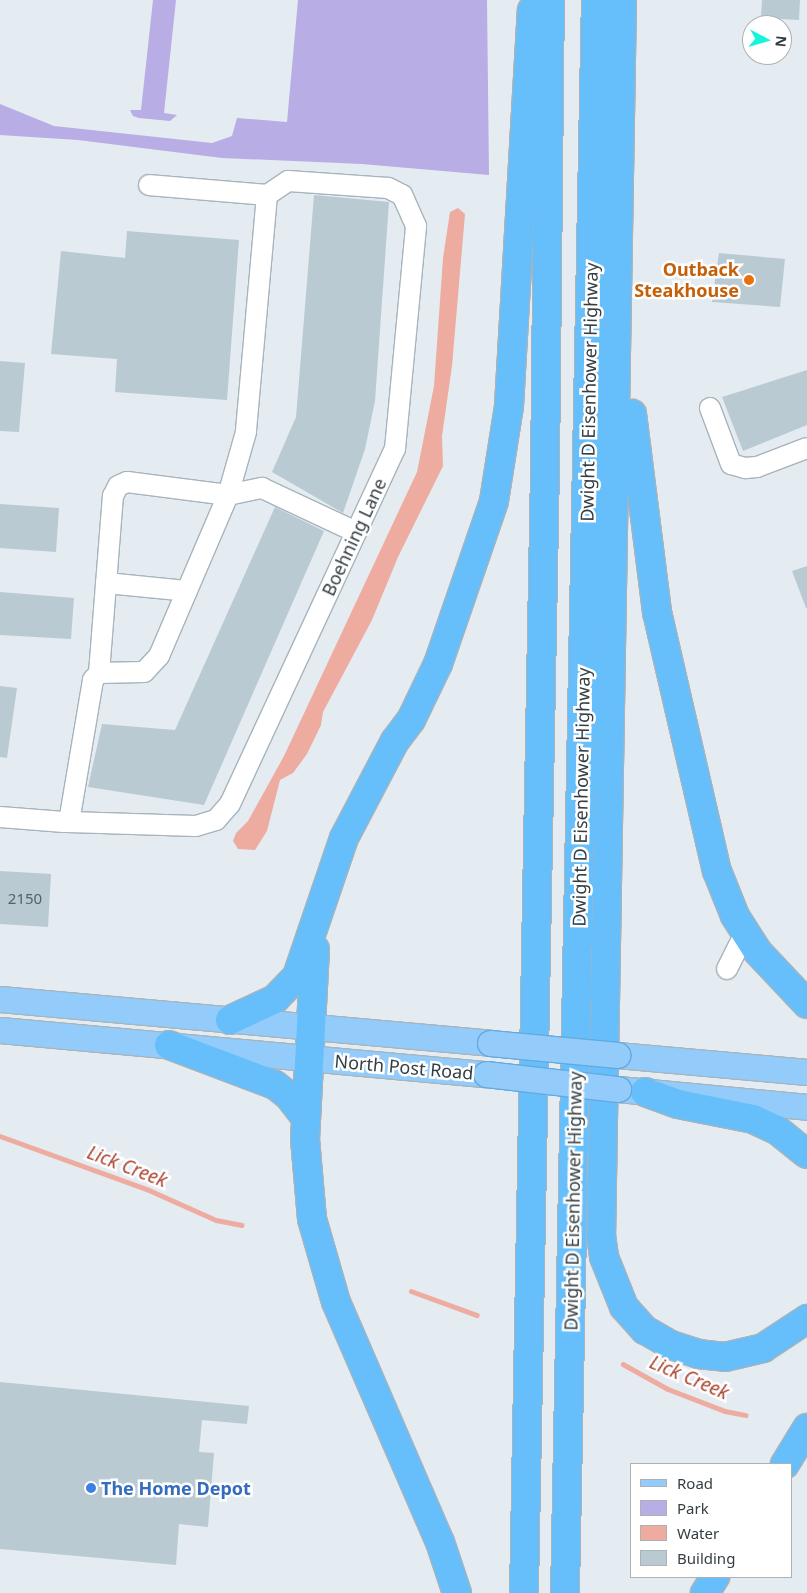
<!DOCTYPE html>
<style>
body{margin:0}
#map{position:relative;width:807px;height:1593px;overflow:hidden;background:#e4ebf1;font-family:"Noto Sans",sans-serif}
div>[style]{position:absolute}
.green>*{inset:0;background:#b8ade5}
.water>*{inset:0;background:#eeaca0}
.stream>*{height:4.5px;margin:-2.25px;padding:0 2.25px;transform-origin:2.25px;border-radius:2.25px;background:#eeaca0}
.building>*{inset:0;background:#b9cad3}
.roads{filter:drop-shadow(1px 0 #a7b4bc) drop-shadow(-1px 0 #a7b4bc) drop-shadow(0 1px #a7b4bc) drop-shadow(0 -1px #a7b4bc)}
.minor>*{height:20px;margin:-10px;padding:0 10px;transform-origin:10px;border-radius:10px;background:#fff}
.major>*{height:25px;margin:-12.5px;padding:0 12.5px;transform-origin:12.5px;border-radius:12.5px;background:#93ccfb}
.highway>*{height:28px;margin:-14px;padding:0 14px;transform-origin:14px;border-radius:14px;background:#66befa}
.bridges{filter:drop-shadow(1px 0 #63a9e0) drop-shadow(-1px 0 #63a9e0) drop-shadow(0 1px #63a9e0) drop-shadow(0 -1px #63a9e0)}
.major-bridge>*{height:25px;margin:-12.5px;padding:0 12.5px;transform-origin:12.5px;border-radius:12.5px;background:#93ccfb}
.dots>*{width:14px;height:14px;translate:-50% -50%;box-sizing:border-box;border:2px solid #fff;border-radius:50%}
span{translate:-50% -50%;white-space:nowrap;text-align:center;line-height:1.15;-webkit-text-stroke:5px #fff;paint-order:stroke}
.number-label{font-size:15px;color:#556167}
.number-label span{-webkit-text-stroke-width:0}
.food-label{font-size:18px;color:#c56008;font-weight:700}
.right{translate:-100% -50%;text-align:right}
.street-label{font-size:18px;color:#343e43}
.shop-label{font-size:18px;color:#366cbe;font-weight:700}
.left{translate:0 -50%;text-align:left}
.water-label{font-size:19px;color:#ab4531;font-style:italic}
.legend{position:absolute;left:630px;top:1463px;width:162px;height:115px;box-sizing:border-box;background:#fff;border:1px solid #aeb2b4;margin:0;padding:6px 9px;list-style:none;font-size:15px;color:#343e43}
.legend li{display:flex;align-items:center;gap:10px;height:25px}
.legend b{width:25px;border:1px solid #aeb2b4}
.north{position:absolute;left:742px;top:15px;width:50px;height:50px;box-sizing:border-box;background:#fff;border:1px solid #aeb2b4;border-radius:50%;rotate:96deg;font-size:14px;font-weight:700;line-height:20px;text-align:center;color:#343e43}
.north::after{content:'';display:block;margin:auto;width:18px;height:22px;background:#18f4dc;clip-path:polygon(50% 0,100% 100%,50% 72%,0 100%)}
</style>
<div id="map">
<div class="green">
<i style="clip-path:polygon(153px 0,176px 0,164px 113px,177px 115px,170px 121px,139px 118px,133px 116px,130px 110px,141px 110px)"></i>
<i style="clip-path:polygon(298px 0,487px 0,489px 175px,362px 164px,222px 158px,78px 140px,0 135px,0 104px,54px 126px,212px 143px,232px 136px,237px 118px,287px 122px)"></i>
</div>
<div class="water">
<i style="clip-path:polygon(458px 208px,465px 214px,452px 366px,442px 436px,443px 466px,398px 557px,372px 620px,323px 712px,321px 725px,307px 754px,293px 773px,280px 780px,267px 831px,255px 850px,238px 849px,233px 841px,236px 833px,248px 821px,284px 756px,417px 472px,434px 386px,443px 258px,450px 212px)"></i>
</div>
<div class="stream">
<i style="left:0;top:1136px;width:158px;rotate:19.9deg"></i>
<i style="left:149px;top:1190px;width:73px;rotate:24.1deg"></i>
<i style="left:216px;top:1220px;width:26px;rotate:11deg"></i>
<i style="left:411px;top:1291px;width:70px;rotate:20deg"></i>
<i style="left:623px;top:1364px;width:51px;rotate:29.1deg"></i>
<i style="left:668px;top:1389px;width:61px;rotate:21.1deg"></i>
<i style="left:725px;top:1411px;width:21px;rotate:11deg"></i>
</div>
<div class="building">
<i style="clip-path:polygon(762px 0,800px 0,799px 20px,761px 18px)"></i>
<i style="clip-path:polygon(314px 195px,389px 202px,375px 401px,365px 449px,343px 513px,272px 472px,296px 417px)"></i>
<i style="clip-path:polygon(127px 231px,239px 240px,227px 400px,115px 392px,117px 359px,51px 354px,61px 251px,125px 258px)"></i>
<i style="clip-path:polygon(719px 253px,785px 259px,780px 307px,712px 302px)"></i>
<i style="clip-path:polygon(0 361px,25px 363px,19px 432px,0 431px)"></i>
<i style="clip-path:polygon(807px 370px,807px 425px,743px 451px,722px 397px)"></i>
<i style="clip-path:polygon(0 504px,59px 508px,56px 552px,0 548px)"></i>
<i style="clip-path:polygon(275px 507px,324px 531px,204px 805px,88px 787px,102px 724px,175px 730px)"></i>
<i style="clip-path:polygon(807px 566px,807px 608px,806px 608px,792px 571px)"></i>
<i style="clip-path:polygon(0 592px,74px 598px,71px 639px,0 635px)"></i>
<i style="clip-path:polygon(0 686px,17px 688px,7px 758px,0 757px)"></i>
<i style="clip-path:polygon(0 871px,51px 874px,48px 927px,0 924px)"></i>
<i style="clip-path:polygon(0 1382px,249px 1406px,247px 1424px,202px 1420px,199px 1452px,214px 1453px,208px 1527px,179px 1524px,176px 1565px,0 1549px)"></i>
</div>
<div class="roads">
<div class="minor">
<i style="left:149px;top:185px;width:118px;rotate:4.8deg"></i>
<i style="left:710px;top:408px;width:60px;rotate:69.4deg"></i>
<i style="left:731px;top:464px;width:15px;rotate:16deg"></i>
<i style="left:745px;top:468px;width:12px;rotate:-5deg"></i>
<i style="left:757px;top:467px;width:53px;rotate:-20.8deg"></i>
<i style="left:106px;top:583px;width:81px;rotate:5.6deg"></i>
<i style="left:99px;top:673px;width:178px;rotate:-85.5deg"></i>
<i style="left:113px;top:496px;width:11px;rotate:-63deg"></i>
<i style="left:118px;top:486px;width:10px;rotate:-24deg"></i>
<i style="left:127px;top:482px;width:102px;rotate:7.3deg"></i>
<i style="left:228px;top:495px;width:35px;rotate:-12deg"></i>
<i style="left:262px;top:488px;width:104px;rotate:25.1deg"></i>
<i style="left:0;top:817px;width:64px;rotate:4.5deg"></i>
<i style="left:64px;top:822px;width:5px"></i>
<i style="left:69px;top:822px;width:127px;rotate:1.8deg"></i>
<i style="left:196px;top:826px;width:21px;rotate:-17deg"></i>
<i style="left:216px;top:820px;width:21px;rotate:-49deg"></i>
<i style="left:230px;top:804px;width:391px;rotate:-65.1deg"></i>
<i style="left:395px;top:449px;width:224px;rotate:-84.6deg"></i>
<i style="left:416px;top:226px;width:34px;rotate:-114deg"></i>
<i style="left:402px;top:195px;width:16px;rotate:-153deg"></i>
<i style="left:388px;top:188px;width:100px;rotate:-176deg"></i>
<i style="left:288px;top:181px;width:25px;rotate:146deg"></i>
<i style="left:267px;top:195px;width:238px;rotate:95.1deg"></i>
<i style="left:246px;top:432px;width:66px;rotate:105.9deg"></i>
<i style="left:228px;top:495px;width:175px;rotate:113.2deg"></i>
<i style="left:159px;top:656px;width:22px;rotate:133deg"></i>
<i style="left:144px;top:672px;width:45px;rotate:178.7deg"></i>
<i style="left:99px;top:673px;width:9px;rotate:131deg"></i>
<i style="left:93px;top:680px;width:144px;rotate:99.6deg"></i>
<i style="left:727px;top:969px;width:40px;rotate:-63.4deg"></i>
</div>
<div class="major">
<i style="left:0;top:999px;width:492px;rotate:5.1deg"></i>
<i style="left:0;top:1030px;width:488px;rotate:5.2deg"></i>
<i style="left:617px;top:1055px;width:191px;rotate:5.1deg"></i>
<i style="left:618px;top:1089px;width:190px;rotate:5.4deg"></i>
</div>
<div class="highway">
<i style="left:622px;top:0;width:1235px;rotate:90.97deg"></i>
<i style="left:601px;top:1235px;width:22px;rotate:82deg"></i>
<i style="left:604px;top:1257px;width:54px;rotate:68.2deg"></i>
<i style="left:624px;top:1307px;width:31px;rotate:48deg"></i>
<i style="left:645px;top:1330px;width:30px;rotate:30deg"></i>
<i style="left:671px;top:1345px;width:28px;rotate:18deg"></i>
<i style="left:698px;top:1354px;width:27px;rotate:6deg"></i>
<i style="left:725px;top:1357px;width:39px;rotate:-13deg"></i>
<i style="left:763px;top:1348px;width:53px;rotate:-33.4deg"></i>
<i style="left:632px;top:414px;width:200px;rotate:82.8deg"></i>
<i style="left:657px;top:612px;width:266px;rotate:77deg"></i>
<i style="left:717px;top:871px;width:48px;rotate:68.2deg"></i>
<i style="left:735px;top:916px;width:43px;rotate:57.4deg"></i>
<i style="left:758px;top:952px;width:71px;rotate:46.7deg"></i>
<i style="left:315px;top:949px;width:190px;rotate:93deg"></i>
<i style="left:305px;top:1139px;width:80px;rotate:85deg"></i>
<i style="left:312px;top:1219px;width:86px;rotate:73.9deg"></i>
<i style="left:336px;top:1302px;width:262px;rotate:66.6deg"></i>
<i style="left:440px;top:1542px;width:54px;rotate:71.6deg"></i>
<i style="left:230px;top:1020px;width:50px;rotate:-25deg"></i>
<i style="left:275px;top:999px;width:32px;rotate:-46deg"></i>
<i style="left:297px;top:976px;width:146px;rotate:-71.2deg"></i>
<i style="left:344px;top:838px;width:110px;rotate:-62.3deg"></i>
<i style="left:395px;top:741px;width:26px;rotate:-53deg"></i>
<i style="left:411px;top:720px;width:62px;rotate:-64.3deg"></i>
<i style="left:438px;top:664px;width:172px;rotate:-71deg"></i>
<i style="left:494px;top:501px;width:96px;rotate:-81deg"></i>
<i style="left:509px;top:406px;width:396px;rotate:-86.7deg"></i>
<i style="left:169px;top:1045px;width:113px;rotate:20.7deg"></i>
<i style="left:275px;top:1085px;width:16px;rotate:38deg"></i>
<i style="left:288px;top:1095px;width:28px;rotate:52deg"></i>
<i style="left:645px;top:1092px;width:35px;rotate:20deg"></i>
<i style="left:678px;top:1104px;width:76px;rotate:11.3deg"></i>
<i style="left:753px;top:1119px;width:26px;rotate:25deg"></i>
<i style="left:777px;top:1130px;width:38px;rotate:39deg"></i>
<i style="left:785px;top:1464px;width:42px;rotate:-58.6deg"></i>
<i style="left:524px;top:1593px;width:1122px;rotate:-88.93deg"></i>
<i style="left:545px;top:471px;width:471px;rotate:-89.4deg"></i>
<i style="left:565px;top:1593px;width:1593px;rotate:-88.89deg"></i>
<i style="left:705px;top:1593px;width:19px;rotate:-58deg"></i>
</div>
</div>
<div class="bridges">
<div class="major-bridge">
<i style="left:490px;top:1043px;width:128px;rotate:5.4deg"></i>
<i style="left:486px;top:1074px;width:133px;rotate:6.5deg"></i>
</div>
</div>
<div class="dots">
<i style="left:749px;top:280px;background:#e8710a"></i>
<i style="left:91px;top:1488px;background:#3f7fe0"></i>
</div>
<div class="number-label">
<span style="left:25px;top:899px">2150</span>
</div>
<div class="food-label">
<span class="right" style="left:739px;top:280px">Outback<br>Steakhouse</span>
</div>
<div class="street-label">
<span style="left:589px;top:392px;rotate:-89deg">Dwight D Eisenhower Highway</span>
<span style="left:354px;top:537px;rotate:-65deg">Boehning Lane</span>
<span style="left:581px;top:797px;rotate:-89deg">Dwight D Eisenhower Highway</span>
<span style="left:404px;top:1067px;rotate:5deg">North Post Road</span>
<span style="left:573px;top:1201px;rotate:-89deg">Dwight D Eisenhower Highway</span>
</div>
<div class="shop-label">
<span class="left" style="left:101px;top:1488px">The Home Depot</span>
</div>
<div class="water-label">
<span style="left:127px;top:1167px;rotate:21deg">Lick Creek</span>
<span style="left:689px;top:1378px;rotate:23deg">Lick Creek</span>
</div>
<ul class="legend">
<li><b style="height:6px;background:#93ccfb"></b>Road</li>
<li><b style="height:14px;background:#b8ade5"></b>Park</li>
<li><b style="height:14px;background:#eeaca0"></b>Water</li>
<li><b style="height:14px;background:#b9cad3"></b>Building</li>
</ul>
<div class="north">N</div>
</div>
